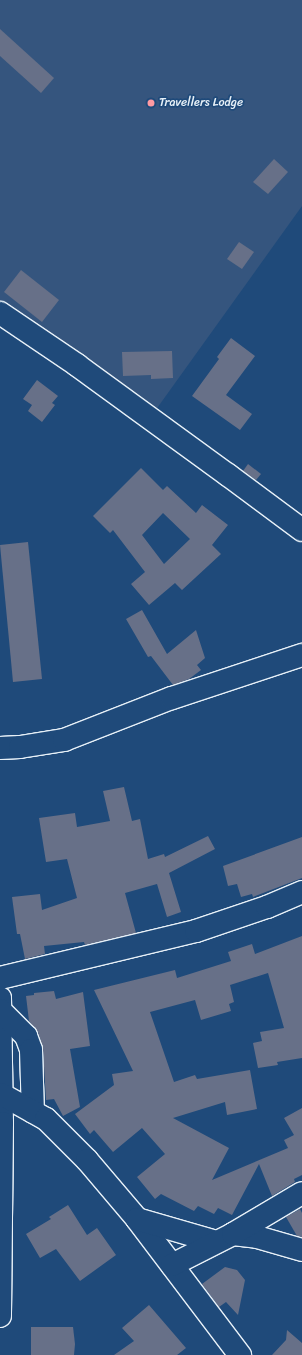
<!DOCTYPE html>
<style>
body{margin:0}
#map{position:relative;width:302px;height:1355px;overflow:hidden;background:#1f4a7a;font-family:Sriracha,sans-serif}
div>[style]{position:absolute}
.built>*{inset:0;background:#35557e}
.building>*{inset:0;background:#677088}
.roads{filter:drop-shadow(1px 0 #e8f1f8) drop-shadow(-1px 0 #e8f1f8) drop-shadow(0 1px #e8f1f8) drop-shadow(0 -1px #e8f1f8)}
.minor>*{height:22px;margin:-11px;padding:0 11px;transform-origin:11px;border-radius:11px;background:#1f4a7a}
.dots>*{width:11px;height:11px;translate:-50% -50%;box-sizing:border-box;border:2px solid #1f4a7a;border-radius:50%}
span{translate:-50% -50%;white-space:nowrap;text-align:center;line-height:1.15;-webkit-text-stroke:3.5px #1f4a7a;paint-order:stroke}
.poi-label{font-size:12px;color:#e8f1f8}
.left{translate:0 -50%;text-align:left}
</style>
<div id="map">
<div class="built">
<i style="clip-path:polygon(0 0,302px 0,302px 206px,155px 411px,0 302px)"></i>
</div>
<div class="building">
<i style="clip-path:polygon(0 29px,54px 78px,41px 93px,0 56px)"></i>
<i style="clip-path:polygon(274px 159px,288px 172px,268px 194px,253px 182px)"></i>
<i style="clip-path:polygon(239px 242px,254px 252px,242px 269px,227px 259px)"></i>
<i style="clip-path:polygon(21px 270px,59px 300px,42px 322px,4px 292px)"></i>
<i style="clip-path:polygon(231px 338px,255px 356px,226px 395px,252px 414px,240px 430px,192px 396px,219px 359px,217px 357px)"></i>
<i style="clip-path:polygon(172px 351px,173px 378px,151px 379px,151px 375px,123px 376px,122px 352px)"></i>
<i style="clip-path:polygon(37px 380px,58px 396px,52px 403px,55px 405px,42px 422px,28px 411px,32px 405px,23px 399px)"></i>
<i style="clip-path:polygon(248px 464px,261px 474px,256px 480px,243px 471px)"></i>
<i style="clip-path:polygon(evenodd,141px 468px,163px 490px,167px 486px,196px 513px,202px 505px,228px 525px,212px 545px,221px 554px,182px 590px,175px 583px,149px 605px,131px 584px,145px 572px,113px 530px,110px 533px,93px 516px,141px 468px,163px 513px,190px 539px,164px 564px,142px 535px,163px 513px)"></i>
<i style="clip-path:polygon(28px 542px,42px 679px,13px 682px,0 545px)"></i>
<i style="clip-path:polygon(142px 610px,167px 654px,196px 630px,205px 658px,197px 665px,201px 670px,189px 679px,173px 685px,151px 656px,148px 657px,126px 619px)"></i>
<i style="clip-path:polygon(124px 787px,132px 821px,140px 819px,148px 859px,164px 854px,165px 857px,208px 836px,215px 849px,169px 873px,181px 912px,167px 917px,157px 884px,125px 893px,136px 933px,85px 945px,84px 942px,44px 946px,45px 954px,25px 959px,20px 934px,17px 934px,12px 897px,40px 894px,42px 910px,77px 898px,67px 859px,46px 862px,39px 818px,75px 813px,77px 827px,110px 821px,103px 791px)"></i>
<i style="clip-path:polygon(302px 837px,302px 878px,253px 897px,252px 894px,241px 897px,237px 884px,228px 886px,223px 866px)"></i>
<i style="clip-path:polygon(302px 936px,302px 1058px,277px 1062px,278px 1065px,258px 1068px,253px 1043px,262px 1041px,260px 1032px,284px 1028px,268px 973px,230px 985px,234px 1002px,229px 1004px,231px 1011px,201px 1020px,195px 1000px,150px 1012px,174px 1082px,195px 1075px,197px 1079px,250px 1070px,257px 1109px,227px 1115px,225px 1102px,173px 1118px,229px 1148px,212px 1180px,288px 1148px,284px 1140px,294px 1135px,284px 1118px,302px 1108px,302px 1175px,294px 1179px,295px 1182px,272px 1196px,259px 1164px,232px 1215px,218px 1208px,214px 1214px,198px 1206px,194px 1211px,161px 1194px,155px 1199px,137px 1177px,165px 1154px,142px 1128px,113px 1152px,94px 1130px,90px 1134px,75px 1114px,114px 1085px,112px 1074px,133px 1071px,94px 990px,175px 970px,177px 978px,231px 961px,228px 952px,252px 944px,255px 954px)"></i>
<i style="clip-path:polygon(54px 991px,56px 999px,83px 992px,90px 1046px,70px 1049px,80px 1107px,63px 1116px,54px 1099px,46px 1100px,43px 1049px,38px 1032px,29px 1021px,26px 996px,34px 995px,34px 993px)"></i>
<i style="clip-path:polygon(68px 1205px,87px 1235px,97px 1228px,116px 1255px,80px 1281px,56px 1249px,40px 1258px,26px 1234px,51px 1219px,49px 1217px)"></i>
<i style="clip-path:polygon(300px 1209px,302px 1213px,302px 1237px,297px 1236px,286px 1217px)"></i>
<i style="clip-path:polygon(225px 1267px,237px 1270px,245px 1280px,238px 1315px,226px 1302px,219px 1307px,202px 1284px)"></i>
<i style="clip-path:polygon(149px 1305px,186px 1348px,177px 1355px,114px 1355px,134px 1341px,122px 1328px)"></i>
<i style="clip-path:polygon(31px 1327px,73px 1327px,75px 1344px,74px 1355px,31px 1355px)"></i>
<i style="clip-path:polygon(287px 1330px,302px 1343px,302px 1355px,272px 1355px,286px 1340px)"></i>
</div>
<div class="roads">
<div class="minor">
<i style="left:0;top:313px;width:93px;rotate:34deg"></i>
<i style="left:77px;top:365px;width:187px;rotate:36.1deg"></i>
<i style="left:228px;top:475px;width:92px;rotate:36.6deg"></i>
<i style="left:0;top:748px;width:20px;rotate:-3deg"></i>
<i style="left:20px;top:747px;width:45px;rotate:-9deg"></i>
<i style="left:64px;top:740px;width:116px;rotate:-21.3deg"></i>
<i style="left:172px;top:698px;width:137px;rotate:-18.3deg"></i>
<i style="left:0;top:978px;width:202px;rotate:-13.5deg"></i>
<i style="left:196px;top:931px;width:75px;rotate:-18.7deg"></i>
<i style="left:267px;top:907px;width:38px;rotate:-23deg"></i>
<i style="left:0;top:998px;width:125px;rotate:89.1deg"></i>
<i style="left:2px;top:1123px;width:193px;rotate:90.6deg"></i>
<i style="left:0;top:1010px;width:37px;rotate:45deg"></i>
<i style="left:26px;top:1036px;width:15px;rotate:70deg"></i>
<i style="left:31px;top:1050px;width:62px;rotate:88.2deg"></i>
<i style="left:1px;top:1094px;width:51px;rotate:29.1deg"></i>
<i style="left:46px;top:1119px;width:58px;rotate:45deg"></i>
<i style="left:87px;top:1160px;width:77px;rotate:49.7deg"></i>
<i style="left:137px;top:1219px;width:171px;rotate:52.9deg"></i>
<i style="left:137px;top:1219px;width:82px;rotate:16.2deg"></i>
<i style="left:233px;top:1234px;width:24px;rotate:7deg"></i>
<i style="left:257px;top:1237px;width:47px;rotate:16.1deg"></i>
<i style="left:172px;top:1265px;width:68px;rotate:-26.9deg"></i>
<i style="left:233px;top:1234px;width:80px;rotate:-30.7deg"></i>
</div>
</div>
<div class="dots">
<i style="left:151px;top:103px;background:#ff9aa2"></i>
</div>
<div class="poi-label">
<span class="left" style="left:159px;top:103px">Travellers Lodge</span>
</div>
</div>
